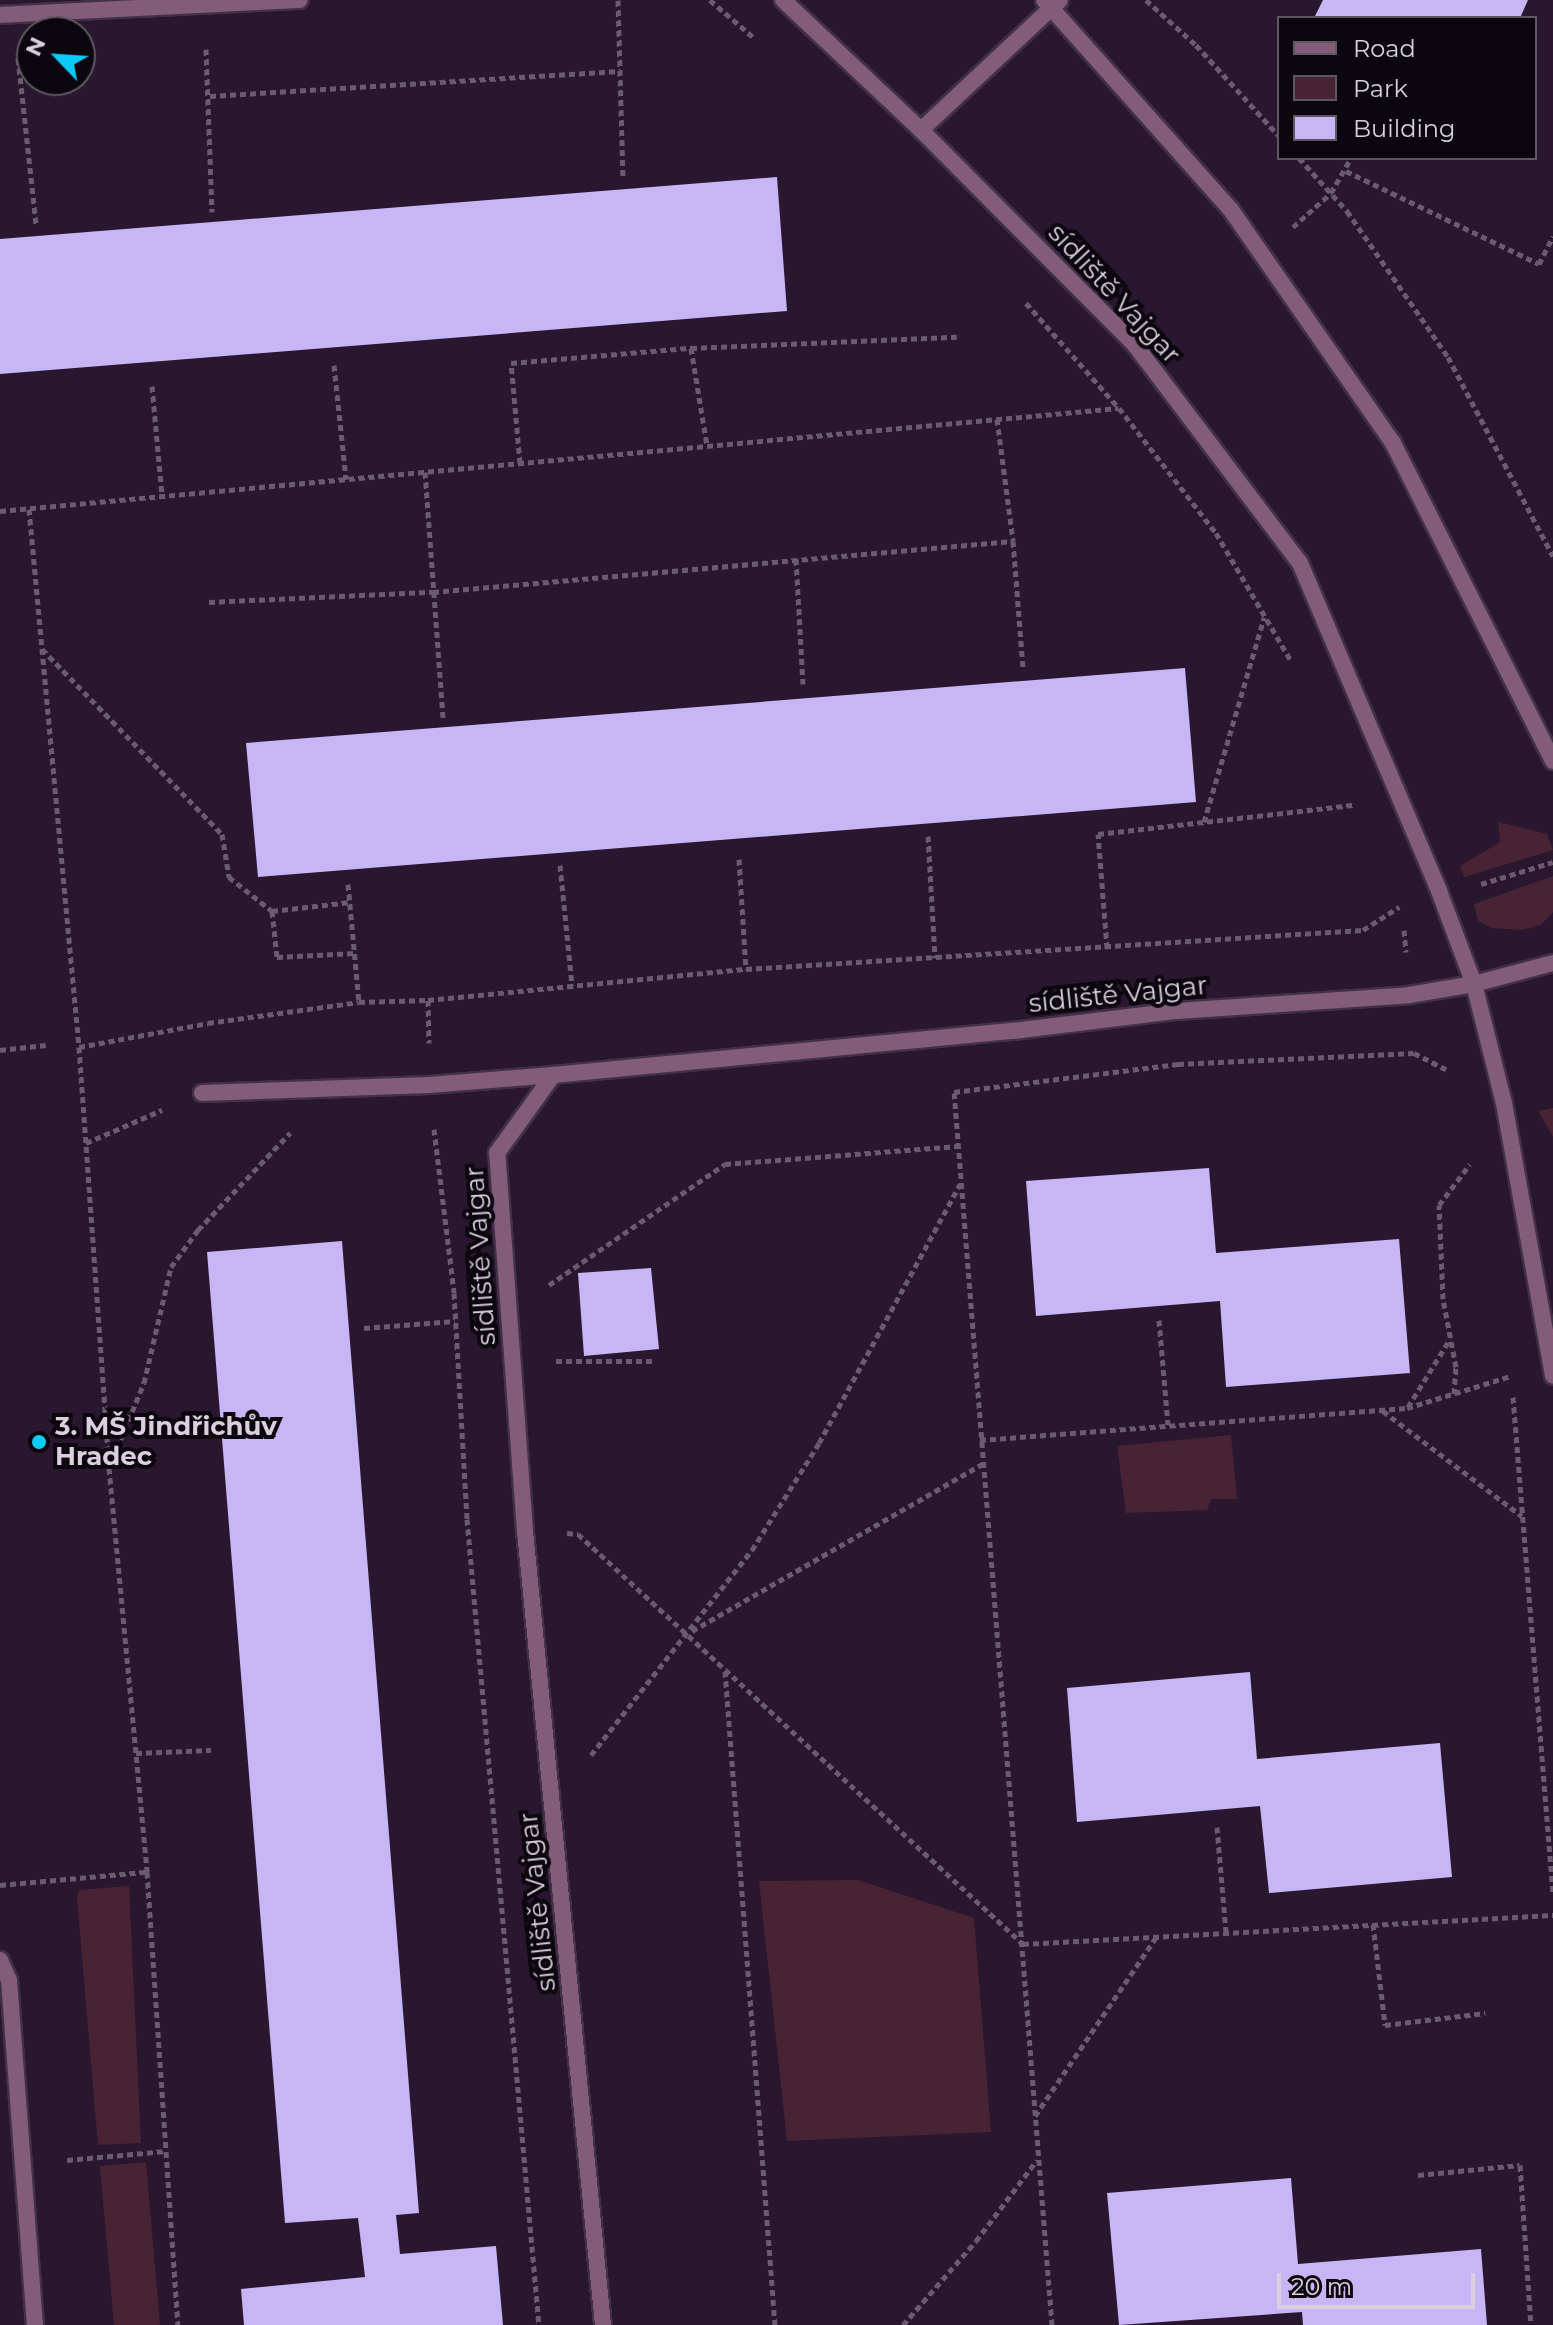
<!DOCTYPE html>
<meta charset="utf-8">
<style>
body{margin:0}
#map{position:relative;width:1553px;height:2325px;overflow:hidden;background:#28172e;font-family:Montserrat,sans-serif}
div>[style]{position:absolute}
.green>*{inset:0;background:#482333}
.building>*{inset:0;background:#c8b5f5}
.path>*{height:5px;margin-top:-2.5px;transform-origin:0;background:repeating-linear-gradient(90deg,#6a5b6f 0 6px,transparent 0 10px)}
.roads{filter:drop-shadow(2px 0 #413147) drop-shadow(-2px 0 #413147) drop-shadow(0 2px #413147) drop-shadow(0 -2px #413147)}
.service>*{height:16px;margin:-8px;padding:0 8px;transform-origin:8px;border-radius:8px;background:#835c7a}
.minor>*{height:16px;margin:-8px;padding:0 8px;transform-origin:8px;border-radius:8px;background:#835c7a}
.dots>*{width:22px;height:22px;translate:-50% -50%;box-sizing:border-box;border:4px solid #0c060f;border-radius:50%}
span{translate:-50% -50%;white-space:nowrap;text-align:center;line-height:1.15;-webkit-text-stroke:8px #0c060f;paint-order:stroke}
.street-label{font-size:26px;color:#dacfdf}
.poi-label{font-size:26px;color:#dacfdf;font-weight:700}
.left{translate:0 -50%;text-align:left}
.legend{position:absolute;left:1277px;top:16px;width:260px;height:144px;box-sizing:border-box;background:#0c060f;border:2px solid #5e5662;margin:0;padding:10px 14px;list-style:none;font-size:24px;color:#dacfdf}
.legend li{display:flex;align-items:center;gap:16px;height:40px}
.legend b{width:40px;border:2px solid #5e5662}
.north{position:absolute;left:16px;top:16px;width:80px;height:80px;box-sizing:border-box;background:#0c060f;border:2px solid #5e5662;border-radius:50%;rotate:295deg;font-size:22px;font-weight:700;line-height:32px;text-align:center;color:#dacfdf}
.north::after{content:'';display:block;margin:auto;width:28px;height:36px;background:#0ccafa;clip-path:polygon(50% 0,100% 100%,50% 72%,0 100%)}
.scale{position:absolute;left:1277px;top:2273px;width:198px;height:36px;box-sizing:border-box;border:4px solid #dacfdf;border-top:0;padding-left:10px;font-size:24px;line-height:28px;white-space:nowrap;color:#dacfdf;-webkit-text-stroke:6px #0c060f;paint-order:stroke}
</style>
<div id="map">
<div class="green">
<i style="clip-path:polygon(1498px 822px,1547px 834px,1553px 850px,1464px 877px,1460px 866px,1500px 842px)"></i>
<i style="clip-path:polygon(1553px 876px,1553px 912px,1541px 925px,1522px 930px,1492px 928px,1478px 921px,1474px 904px)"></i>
<i style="clip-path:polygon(1553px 1108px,1553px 1137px,1538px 1111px)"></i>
<i style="clip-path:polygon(1231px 1435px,1237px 1499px,1211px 1499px,1207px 1510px,1126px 1513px,1117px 1446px)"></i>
<i style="clip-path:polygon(858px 1880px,974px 1918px,991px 2132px,787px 2141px,759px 1881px)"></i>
<i style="clip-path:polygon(129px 1886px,141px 2143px,98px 2145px,77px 1898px,79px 1890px)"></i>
<i style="clip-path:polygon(146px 2162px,160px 2325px,114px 2325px,100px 2166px)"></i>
</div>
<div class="building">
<i style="clip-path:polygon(1323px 0,1528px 0,1520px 18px,1314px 18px)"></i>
<i style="clip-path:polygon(777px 177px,787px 311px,0 374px,0 239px)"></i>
<i style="clip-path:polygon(1185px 668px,1196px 802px,258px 877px,246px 743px)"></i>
<i style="clip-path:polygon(1209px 1168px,1216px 1253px,1399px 1239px,1410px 1373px,1226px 1387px,1220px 1301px,1036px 1316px,1026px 1181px)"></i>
<i style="clip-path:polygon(342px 1241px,419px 2213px,396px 2215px,400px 2254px,496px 2246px,503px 2325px,244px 2325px,241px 2289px,365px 2277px,358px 2218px,285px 2223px,207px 1252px)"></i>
<i style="clip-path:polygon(651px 1268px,659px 1349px,584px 1356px,578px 1273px)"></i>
<i style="clip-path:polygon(1250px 1672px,1257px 1759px,1440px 1743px,1452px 1877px,1269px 1893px,1260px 1806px,1077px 1822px,1067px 1688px)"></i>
<i style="clip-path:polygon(1291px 2178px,1298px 2264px,1481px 2249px,1487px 2325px,1303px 2325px,1302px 2312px,1119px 2325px,1107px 2193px)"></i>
</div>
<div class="path">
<i style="left:618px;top:0;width:179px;rotate:88.4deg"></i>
<i style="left:710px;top:0;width:57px;rotate:40.7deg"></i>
<i style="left:1146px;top:0;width:67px;rotate:42deg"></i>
<i style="left:1196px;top:45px;width:123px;rotate:47.6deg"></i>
<i style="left:206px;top:49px;width:163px;rotate:87.9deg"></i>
<i style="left:18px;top:58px;width:167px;rotate:83.8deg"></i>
<i style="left:210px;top:96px;width:411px;rotate:-3.5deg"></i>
<i style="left:1299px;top:158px;width:72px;rotate:47.8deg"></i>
<i style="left:1347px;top:211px;width:178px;rotate:55.3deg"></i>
<i style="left:1448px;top:357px;width:225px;rotate:62.2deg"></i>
<i style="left:1346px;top:171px;width:214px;rotate:25.7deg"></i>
<i style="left:1539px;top:264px;width:31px;rotate:-63deg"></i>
<i style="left:1293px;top:227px;width:51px;rotate:-41.8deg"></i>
<i style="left:1331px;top:193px;width:40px;rotate:-60.3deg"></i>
<i style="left:1026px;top:303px;width:140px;rotate:48.5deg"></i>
<i style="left:1119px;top:408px;width:158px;rotate:52.2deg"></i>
<i style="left:1216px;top:533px;width:148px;rotate:59.6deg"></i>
<i style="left:691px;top:348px;width:99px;rotate:80.7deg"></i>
<i style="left:334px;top:365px;width:115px;rotate:84deg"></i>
<i style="left:152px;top:386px;width:110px;rotate:84.8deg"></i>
<i style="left:997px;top:419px;width:123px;rotate:82.5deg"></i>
<i style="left:1013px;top:541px;width:126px;rotate:85.5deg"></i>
<i style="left:520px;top:463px;width:100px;rotate:-95.1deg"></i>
<i style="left:511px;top:363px;width:181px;rotate:-4.8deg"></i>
<i style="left:691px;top:348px;width:266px;rotate:-2.4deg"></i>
<i style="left:425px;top:472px;width:248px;rotate:85.8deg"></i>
<i style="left:29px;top:509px;width:540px;rotate:84.69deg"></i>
<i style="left:79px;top:1047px;width:422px;rotate:85.9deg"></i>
<i style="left:109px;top:1468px;width:406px;rotate:84.6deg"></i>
<i style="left:147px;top:1872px;width:454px;rotate:86.1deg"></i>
<i style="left:0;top:511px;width:1123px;rotate:-5.26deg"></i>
<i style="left:796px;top:559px;width:125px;rotate:86.8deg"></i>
<i style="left:209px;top:602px;width:224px;rotate:-2.6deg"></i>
<i style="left:433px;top:592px;width:582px;rotate:-5.03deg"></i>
<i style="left:42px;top:649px;width:258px;rotate:45.8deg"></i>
<i style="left:222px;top:834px;width:44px;rotate:80.8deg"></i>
<i style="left:229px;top:877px;width:55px;rotate:38.3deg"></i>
<i style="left:272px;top:911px;width:46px;rotate:83.8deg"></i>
<i style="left:277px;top:957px;width:78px;rotate:-2.9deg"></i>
<i style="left:1204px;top:822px;width:213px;rotate:-73.6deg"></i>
<i style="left:928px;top:836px;width:122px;rotate:86.7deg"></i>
<i style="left:739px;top:859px;width:110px;rotate:86.4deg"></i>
<i style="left:560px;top:865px;width:121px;rotate:84.3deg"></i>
<i style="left:348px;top:884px;width:119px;rotate:84.7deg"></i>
<i style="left:1481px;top:884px;width:75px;rotate:-17deg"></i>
<i style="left:272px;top:911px;width:79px;rotate:-6.6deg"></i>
<i style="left:1404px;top:930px;width:22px;rotate:85deg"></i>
<i style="left:1107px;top:948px;width:114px;rotate:-94.5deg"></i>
<i style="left:1098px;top:834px;width:258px;rotate:-6.5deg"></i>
<i style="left:428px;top:1000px;width:43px;rotate:88.7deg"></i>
<i style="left:79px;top:1047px;width:131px;rotate:-10.5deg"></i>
<i style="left:208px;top:1023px;width:152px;rotate:-7.9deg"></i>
<i style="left:359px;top:1002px;width:69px;rotate:-1.7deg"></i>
<i style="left:428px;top:1000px;width:320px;rotate:-5.6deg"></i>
<i style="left:746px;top:969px;width:618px;rotate:-3.62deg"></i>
<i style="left:1363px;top:930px;width:43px;rotate:-32.6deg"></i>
<i style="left:0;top:1050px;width:46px;rotate:-6.2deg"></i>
<i style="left:434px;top:1129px;width:165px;rotate:83deg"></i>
<i style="left:454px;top:1293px;width:226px;rotate:86.7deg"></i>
<i style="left:467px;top:1519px;width:809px;rotate:84.9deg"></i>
<i style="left:86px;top:1143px;width:83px;rotate:-23.5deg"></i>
<i style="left:549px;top:1285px;width:214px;rotate:-34.5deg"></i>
<i style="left:725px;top:1164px;width:234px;rotate:-4.4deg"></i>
<i style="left:1159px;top:1320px;width:105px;rotate:85.1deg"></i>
<i style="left:364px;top:1328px;width:91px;rotate:-4.4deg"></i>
<i style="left:556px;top:1361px;width:97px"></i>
<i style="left:1454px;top:1394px;width:27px;rotate:-86deg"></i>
<i style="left:1456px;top:1367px;width:69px;rotate:-100.8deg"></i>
<i style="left:1443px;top:1299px;width:94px;rotate:-92.4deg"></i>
<i style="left:1439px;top:1205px;width:51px;rotate:-52.9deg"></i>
<i style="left:1513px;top:1397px;width:496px;rotate:85.4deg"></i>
<i style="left:1408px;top:1407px;width:80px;rotate:-58.3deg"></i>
<i style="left:1383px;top:1411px;width:174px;rotate:37.1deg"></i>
<i style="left:980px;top:1440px;width:428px;rotate:-4.3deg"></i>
<i style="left:1407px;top:1408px;width:109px;rotate:-17.1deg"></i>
<i style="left:109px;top:1467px;width:91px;rotate:-67.4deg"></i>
<i style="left:144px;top:1383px;width:119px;rotate:-76.9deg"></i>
<i style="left:171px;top:1267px;width:46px;rotate:-53.9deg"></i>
<i style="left:198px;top:1230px;width:134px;rotate:-46.5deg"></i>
<i style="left:567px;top:1533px;width:11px;rotate:5deg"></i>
<i style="left:578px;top:1534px;width:605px;rotate:42.66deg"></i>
<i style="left:1023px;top:1944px;width:531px;rotate:-3.13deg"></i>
<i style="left:692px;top:1631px;width:335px;rotate:-29.9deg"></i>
<i style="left:725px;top:1671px;width:656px;rotate:85.63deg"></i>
<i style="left:136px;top:1753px;width:75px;rotate:-2.3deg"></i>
<i style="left:591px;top:1755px;width:261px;rotate:-51.9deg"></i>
<i style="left:752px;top:1550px;width:126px;rotate:-57.9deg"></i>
<i style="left:819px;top:1443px;width:295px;rotate:-61.4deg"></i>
<i style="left:1217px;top:1827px;width:104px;rotate:85.1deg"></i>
<i style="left:0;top:1885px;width:148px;rotate:-5.1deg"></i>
<i style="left:1373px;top:1924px;width:102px;rotate:83.2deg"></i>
<i style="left:1385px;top:2025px;width:101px;rotate:-6.8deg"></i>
<i style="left:1035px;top:2116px;width:217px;rotate:-55.9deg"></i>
<i style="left:67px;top:2160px;width:99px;rotate:-5.2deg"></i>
<i style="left:1418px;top:2175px;width:102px;rotate:-5.6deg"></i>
<i style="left:1520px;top:2165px;width:160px;rotate:86.1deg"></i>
<i style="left:903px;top:2325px;width:111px;rotate:-49deg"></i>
<i style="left:976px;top:2241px;width:101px;rotate:-53deg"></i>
<i style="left:1052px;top:2325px;width:1237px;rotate:-94.54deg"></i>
<i style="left:954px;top:1092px;width:226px;rotate:-7.1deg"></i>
<i style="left:1178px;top:1064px;width:236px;rotate:-2.7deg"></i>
<i style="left:1414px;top:1053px;width:39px;rotate:27deg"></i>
</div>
<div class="roads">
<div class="service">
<i style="left:0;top:15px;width:300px;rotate:-2.9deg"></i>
<i style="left:202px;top:1093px;width:227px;rotate:-2deg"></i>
<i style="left:429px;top:1085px;width:124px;rotate:-4.6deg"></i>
<i style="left:0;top:1960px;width:22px;rotate:66deg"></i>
<i style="left:9px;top:1980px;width:346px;rotate:85.7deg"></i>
</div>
<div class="minor">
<i style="left:783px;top:0;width:190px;rotate:43.3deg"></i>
<i style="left:921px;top:130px;width:303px;rotate:45.1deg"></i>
<i style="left:1135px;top:345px;width:273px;rotate:52.9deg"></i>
<i style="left:1300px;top:563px;width:356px;rotate:67deg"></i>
<i style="left:1439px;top:891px;width:99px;rotate:69.4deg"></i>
<i style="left:1474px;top:984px;width:123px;rotate:75.9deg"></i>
<i style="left:1504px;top:1103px;width:277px;rotate:79.8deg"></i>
<i style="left:1044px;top:0;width:281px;rotate:48.3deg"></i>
<i style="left:1231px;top:210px;width:284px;rotate:55.2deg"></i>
<i style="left:1393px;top:443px;width:356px;rotate:63.3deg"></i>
<i style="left:921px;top:130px;width:190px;rotate:-43.1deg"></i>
<i style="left:603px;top:2325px;width:798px;rotate:-95.61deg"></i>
<i style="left:525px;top:1531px;width:379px;rotate:-94.2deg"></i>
<i style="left:497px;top:1153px;width:96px;rotate:-54.3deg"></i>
<i style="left:553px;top:1075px;width:462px;rotate:-5.5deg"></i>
<i style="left:1013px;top:1031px;width:165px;rotate:-7deg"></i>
<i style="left:1177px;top:1011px;width:233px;rotate:-3.9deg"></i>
<i style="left:1409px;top:995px;width:66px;rotate:-9.6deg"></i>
<i style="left:1474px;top:984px;width:82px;rotate:-14.9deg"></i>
</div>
</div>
<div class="dots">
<i style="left:39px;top:1442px;background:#0ccafa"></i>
</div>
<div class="street-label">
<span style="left:1114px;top:294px;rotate:47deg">sídliště Vajgar</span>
<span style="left:1118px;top:995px;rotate:-6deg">sídliště Vajgar</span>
<span style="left:481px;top:1256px;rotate:-94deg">sídliště Vajgar</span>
<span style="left:538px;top:1902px;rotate:-96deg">sídliště Vajgar</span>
</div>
<div class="poi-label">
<span class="left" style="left:55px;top:1442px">3. MŠ Jindřichův<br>Hradec</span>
</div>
<ul class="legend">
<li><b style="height:10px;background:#835c7a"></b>Road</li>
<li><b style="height:22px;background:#482333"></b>Park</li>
<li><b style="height:22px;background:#c8b5f5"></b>Building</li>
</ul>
<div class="north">N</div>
<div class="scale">20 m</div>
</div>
